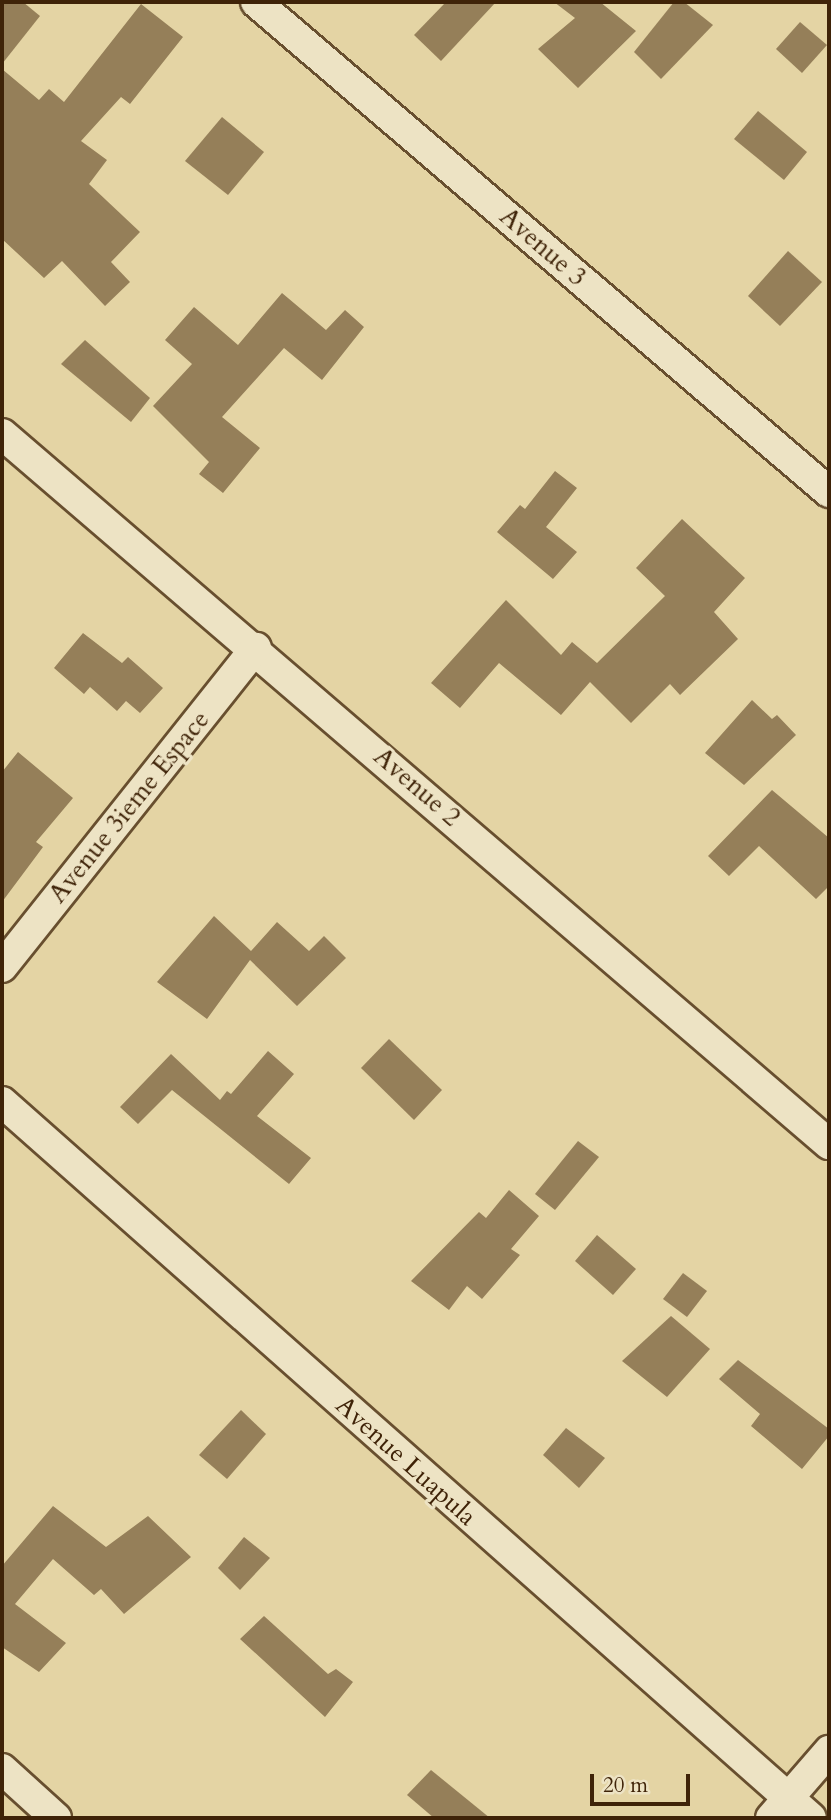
<!DOCTYPE html>
<style>
body{margin:0}
#map{position:relative;width:831px;height:1820px;overflow:hidden;background:#e4d4a4;font-family:Cardo,serif}
div>[style]{position:absolute}
.building>*{inset:0;background:#957f59}
.roads{filter:drop-shadow(2px 0 #684f2f) drop-shadow(-2px 0 #684f2f) drop-shadow(0 2px #684f2f) drop-shadow(0 -2px #684f2f)}
.street>*{height:30px;margin:-15px;padding:0 15px;transform-origin:15px;border-radius:15px;background:#ede3c4}
span{translate:-50% -50%;white-space:nowrap;text-align:center;line-height:1.15;-webkit-text-stroke:6px #ede3c4;paint-order:stroke}
.street-label{font-size:26px;color:#3f2308}
.frame{position:absolute;inset:0;border:4px solid #3f2308;pointer-events:none}
.scale{position:absolute;left:590px;top:1774px;width:100px;height:32px;box-sizing:border-box;border:4px solid #3f2308;border-top:0;padding-left:9px;font-size:21px;line-height:24px;white-space:nowrap;color:#3f2308;-webkit-text-stroke:5px #ede3c4;paint-order:stroke}
</style>
<div id="map">
<div class="building">
<i style="clip-path:polygon(2px 2px,23px 2px,40px 16px,2px 64px)"></i>
<i style="clip-path:polygon(446px 2px,496px 2px,441px 61px,414px 35px)"></i>
<i style="clip-path:polygon(554px 2px,600px 2px,636px 31px,578px 88px,538px 49px,575px 18px)"></i>
<i style="clip-path:polygon(674px 2px,684px 2px,713px 25px,661px 79px,634px 52px)"></i>
<i style="clip-path:polygon(141px 4px,183px 37px,130px 104px,121px 97px,81px 141px,107px 160px,89px 184px,140px 232px,111px 262px,130px 282px,105px 306px,62px 261px,44px 278px,2px 239px,2px 69px,39px 100px,49px 89px,64px 102px)"></i>
<i style="clip-path:polygon(800px 22px,827px 45px,802px 73px,776px 49px)"></i>
<i style="clip-path:polygon(758px 111px,807px 152px,784px 180px,734px 139px)"></i>
<i style="clip-path:polygon(222px 117px,264px 152px,228px 195px,185px 161px)"></i>
<i style="clip-path:polygon(788px 251px,822px 282px,780px 326px,748px 296px)"></i>
<i style="clip-path:polygon(282px 293px,326px 330px,345px 310px,364px 327px,322px 380px,284px 348px,222px 417px,260px 448px,223px 493px,199px 474px,209px 462px,153px 406px,192px 364px,165px 340px,194px 307px,238px 345px)"></i>
<i style="clip-path:polygon(85px 340px,150px 398px,131px 422px,61px 364px)"></i>
<i style="clip-path:polygon(555px 471px,577px 488px,546px 527px,577px 552px,553px 579px,497px 532px,520px 505px,525px 509px)"></i>
<i style="clip-path:polygon(682px 519px,745px 578px,714px 612px,738px 639px,680px 695px,670px 684px,631px 723px,590px 682px,561px 715px,499px 663px,460px 708px,431px 683px,506px 600px,561px 655px,572px 642px,597px 663px,665px 596px,636px 568px)"></i>
<i style="clip-path:polygon(83px 633px,122px 663px,128px 657px,163px 688px,140px 713px,126px 701px,117px 711px,90px 687px,84px 694px,54px 668px)"></i>
<i style="clip-path:polygon(752px 700px,772px 719px,777px 715px,796px 735px,744px 785px,705px 753px)"></i>
<i style="clip-path:polygon(18px 752px,73px 798px,36px 842px,43px 847px,2px 902px,2px 772px)"></i>
<i style="clip-path:polygon(772px 790px,829px 838px,829px 886px,816px 899px,759px 846px,729px 876px,708px 856px)"></i>
<i style="clip-path:polygon(214px 916px,251px 951px,277px 922px,309px 951px,324px 936px,346px 958px,297px 1006px,250px 960px,207px 1019px,157px 982px)"></i>
<i style="clip-path:polygon(389px 1039px,442px 1090px,414px 1120px,361px 1068px)"></i>
<i style="clip-path:polygon(268px 1051px,294px 1074px,257px 1116px,311px 1158px,289px 1184px,172px 1090px,138px 1124px,120px 1107px,171px 1054px,220px 1100px,227px 1091px,231px 1094px)"></i>
<i style="clip-path:polygon(578px 1141px,599px 1157px,555px 1210px,535px 1194px)"></i>
<i style="clip-path:polygon(509px 1190px,539px 1216px,511px 1249px,520px 1255px,482px 1299px,467px 1286px,449px 1310px,411px 1281px,479px 1212px,486px 1218px)"></i>
<i style="clip-path:polygon(597px 1235px,636px 1269px,613px 1295px,575px 1261px)"></i>
<i style="clip-path:polygon(683px 1273px,707px 1291px,687px 1317px,663px 1299px)"></i>
<i style="clip-path:polygon(671px 1316px,710px 1349px,667px 1397px,622px 1361px)"></i>
<i style="clip-path:polygon(738px 1360px,829px 1429px,829px 1436px,802px 1469px,751px 1426px,760px 1414px,719px 1379px)"></i>
<i style="clip-path:polygon(241px 1410px,266px 1434px,227px 1479px,199px 1455px)"></i>
<i style="clip-path:polygon(566px 1428px,605px 1458px,579px 1488px,543px 1455px)"></i>
<i style="clip-path:polygon(53px 1506px,106px 1547px,148px 1516px,191px 1557px,124px 1614px,101px 1589px,94px 1595px,53px 1559px,15px 1604px,66px 1643px,39px 1672px,2px 1647px,2px 1566px)"></i>
<i style="clip-path:polygon(244px 1537px,270px 1558px,240px 1590px,218px 1568px)"></i>
<i style="clip-path:polygon(264px 1616px,328px 1674px,336px 1669px,353px 1682px,325px 1717px,240px 1639px)"></i>
<i style="clip-path:polygon(431px 1770px,490px 1818px,434px 1818px,407px 1795px)"></i>
</div>
<div class="roads">
<div class="street">
<i style="left:256px;top:2px;width:754px;rotate:40.54deg"></i>
<i style="left:2px;top:434px;width:1090px;rotate:40.65deg"></i>
<i style="left:2px;top:967px;width:408px;rotate:-51.5deg"></i>
<i style="left:2px;top:1102px;width:1080px;rotate:41.51deg"></i>
<i style="left:2px;top:1769px;width:73px;rotate:42.2deg"></i>
<i style="left:771px;top:1818px;width:89px;rotate:-49.1deg"></i>
</div>
</div>
<div class="street-label">
<span style="left:543px;top:247px;rotate:41deg">Avenue 3</span>
<span style="left:417px;top:787px;rotate:41deg">Avenue 2</span>
<span style="left:129px;top:807px;rotate:-51deg">Avenue 3ieme Espace</span>
<span style="left:406px;top:1461px;rotate:42deg">Avenue Luapula</span>
</div>
<div class="frame"></div>
<div class="scale">20 m</div>
</div>
